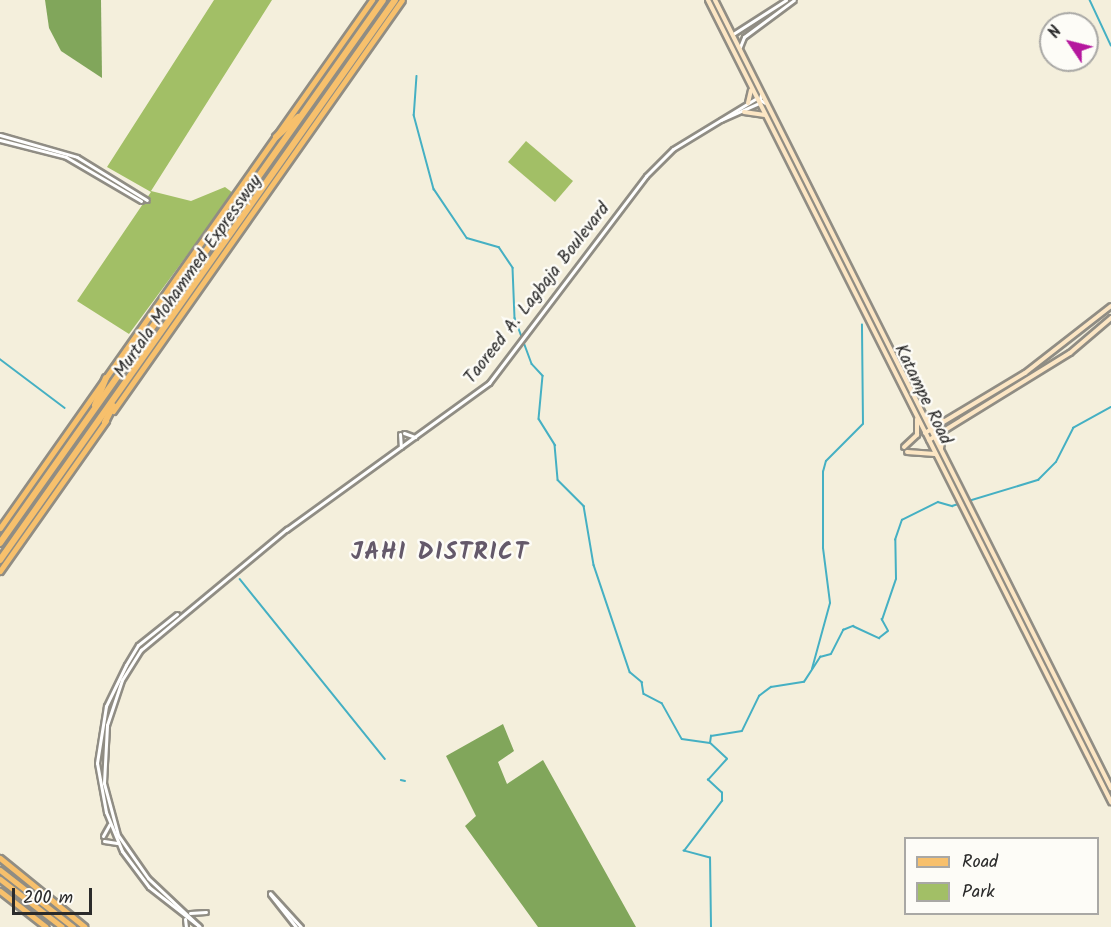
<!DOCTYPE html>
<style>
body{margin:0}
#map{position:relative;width:1111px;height:927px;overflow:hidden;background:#f4efdc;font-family:Kalam,sans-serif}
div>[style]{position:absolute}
.green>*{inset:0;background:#a2bf66}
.forest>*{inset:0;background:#81a65b}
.stream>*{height:1.5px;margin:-0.75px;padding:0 0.75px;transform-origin:0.75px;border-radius:0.75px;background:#45b0c3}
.roads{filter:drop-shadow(2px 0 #908d84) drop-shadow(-2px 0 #908d84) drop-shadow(0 2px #908d84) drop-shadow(0 -2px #908d84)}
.tertiary>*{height:3px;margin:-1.5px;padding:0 1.5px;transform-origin:1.5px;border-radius:1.5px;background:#fff}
.secondary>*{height:4px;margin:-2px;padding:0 2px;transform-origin:2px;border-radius:2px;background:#fce6c4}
.primary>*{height:5px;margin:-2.5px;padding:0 2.5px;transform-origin:2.5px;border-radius:2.5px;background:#f7c06c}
.trunk>*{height:5px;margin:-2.5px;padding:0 2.5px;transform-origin:2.5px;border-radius:2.5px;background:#f7c06c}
.motorway>*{height:6px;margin:-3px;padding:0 3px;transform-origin:3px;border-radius:3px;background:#f7c06c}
span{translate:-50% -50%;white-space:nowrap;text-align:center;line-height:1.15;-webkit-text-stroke:5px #fdfcf7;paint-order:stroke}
.street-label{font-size:18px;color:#2b2b2b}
.district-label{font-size:24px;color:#64596a;font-weight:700;letter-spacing:1.5px}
.legend{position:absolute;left:904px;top:837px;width:195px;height:78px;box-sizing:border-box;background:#fdfcf7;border:2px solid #a9a8a5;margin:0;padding:8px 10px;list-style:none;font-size:18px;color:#2b2b2b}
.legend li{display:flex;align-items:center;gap:12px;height:30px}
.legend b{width:30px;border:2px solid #a9a8a5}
.north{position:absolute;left:1039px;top:12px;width:60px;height:60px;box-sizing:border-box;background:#fdfcf7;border:2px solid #a9a8a5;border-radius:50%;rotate:305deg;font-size:16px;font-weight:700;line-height:24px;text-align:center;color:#2b2b2b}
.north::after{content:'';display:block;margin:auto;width:21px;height:27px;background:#b5179e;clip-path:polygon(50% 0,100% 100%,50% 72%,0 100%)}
.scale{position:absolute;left:12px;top:888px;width:80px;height:27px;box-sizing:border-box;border:3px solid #2b2b2b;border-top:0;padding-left:8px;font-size:18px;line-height:21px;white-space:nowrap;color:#2b2b2b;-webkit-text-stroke:4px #fdfcf7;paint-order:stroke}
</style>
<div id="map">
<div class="green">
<i style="clip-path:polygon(214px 0,272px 0,151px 191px,191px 201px,225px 187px,233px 193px,129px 334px,77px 301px,151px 192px,107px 167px)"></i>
<i style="clip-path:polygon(526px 141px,573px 181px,555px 202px,508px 162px)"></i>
</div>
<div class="forest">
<i style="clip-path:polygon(45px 0,101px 0,102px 78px,61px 51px,49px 28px)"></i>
<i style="clip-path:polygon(503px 724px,514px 751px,498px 762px,507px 784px,543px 760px,636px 927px,538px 927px,465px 826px,476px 816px,446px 756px)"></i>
</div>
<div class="stream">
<i style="left:1090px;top:0;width:50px;rotate:65deg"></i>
<i style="left:417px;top:76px;width:39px;rotate:94deg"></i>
<i style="left:414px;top:115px;width:77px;rotate:74.9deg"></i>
<i style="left:434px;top:189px;width:59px;rotate:56deg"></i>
<i style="left:467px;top:238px;width:33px;rotate:16deg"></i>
<i style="left:499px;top:247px;width:25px;rotate:56deg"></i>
<i style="left:513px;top:268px;width:50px;rotate:87.7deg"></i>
<i style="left:515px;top:318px;width:49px;rotate:69.7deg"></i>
<i style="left:532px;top:364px;width:16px;rotate:47deg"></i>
<i style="left:543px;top:376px;width:43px;rotate:95.3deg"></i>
<i style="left:539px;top:419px;width:31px;rotate:58deg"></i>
<i style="left:555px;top:445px;width:35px;rotate:85deg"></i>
<i style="left:558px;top:480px;width:37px;rotate:45deg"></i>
<i style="left:584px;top:506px;width:60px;rotate:80.4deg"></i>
<i style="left:594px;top:565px;width:113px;rotate:71.4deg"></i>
<i style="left:630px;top:672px;width:16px;rotate:40deg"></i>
<i style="left:642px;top:682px;width:12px;rotate:81deg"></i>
<i style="left:644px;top:694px;width:20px;rotate:27deg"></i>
<i style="left:662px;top:703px;width:41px;rotate:60.9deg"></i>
<i style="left:682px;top:739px;width:28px;rotate:8deg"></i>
<i style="left:0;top:359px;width:81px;rotate:37deg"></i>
<i style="left:240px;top:579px;width:231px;rotate:51.1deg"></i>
<i style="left:812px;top:669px;width:68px;rotate:-74.7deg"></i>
<i style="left:830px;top:603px;width:55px;rotate:-97.3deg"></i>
<i style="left:823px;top:548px;width:76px;rotate:-90deg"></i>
<i style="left:823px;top:472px;width:11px;rotate:-75deg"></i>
<i style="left:826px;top:461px;width:52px;rotate:-45deg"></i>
<i style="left:863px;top:424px;width:99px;rotate:-90.6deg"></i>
<i style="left:401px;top:780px;width:4px;rotate:14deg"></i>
<i style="left:711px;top:927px;width:69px;rotate:-90.8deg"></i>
<i style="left:710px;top:858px;width:27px;rotate:-165deg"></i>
<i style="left:684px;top:851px;width:63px;rotate:-52.8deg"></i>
<i style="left:722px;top:801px;width:8px;rotate:-90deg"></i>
<i style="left:722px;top:793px;width:19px;rotate:-137deg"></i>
<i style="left:708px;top:780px;width:28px;rotate:-48deg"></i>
<i style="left:727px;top:759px;width:23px;rotate:-137deg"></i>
<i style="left:710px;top:743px;width:7px;rotate:-82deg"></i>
<i style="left:711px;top:736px;width:31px;rotate:-9deg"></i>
<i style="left:742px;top:731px;width:39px;rotate:-64deg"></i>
<i style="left:759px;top:696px;width:15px;rotate:-37deg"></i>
<i style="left:771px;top:687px;width:33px;rotate:-9deg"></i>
<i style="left:804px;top:682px;width:30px;rotate:-57deg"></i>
<i style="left:820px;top:657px;width:11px;rotate:-15deg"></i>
<i style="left:831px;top:654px;width:27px;rotate:-63deg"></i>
<i style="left:843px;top:630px;width:11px;rotate:-22deg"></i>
<i style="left:853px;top:626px;width:29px;rotate:25deg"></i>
<i style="left:879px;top:638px;width:11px;rotate:-38deg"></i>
<i style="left:888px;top:631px;width:13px;rotate:-119deg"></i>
<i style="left:882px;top:620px;width:43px;rotate:-71.1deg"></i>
<i style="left:896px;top:579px;width:39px;rotate:-91deg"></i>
<i style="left:895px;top:540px;width:21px;rotate:-71deg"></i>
<i style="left:902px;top:520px;width:40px;rotate:-26.6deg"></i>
<i style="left:938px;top:502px;width:15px;rotate:16deg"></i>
<i style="left:952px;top:506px;width:90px;rotate:-16.8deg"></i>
<i style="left:1038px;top:480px;width:25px;rotate:-45deg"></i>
<i style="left:1056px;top:462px;width:38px;rotate:-63deg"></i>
<i style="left:1073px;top:428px;width:43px;rotate:-28.9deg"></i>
</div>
<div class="roads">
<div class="tertiary">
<i style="left:733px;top:34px;width:63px;rotate:-32.7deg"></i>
<i style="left:740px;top:47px;width:11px;rotate:-68deg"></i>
<i style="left:744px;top:37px;width:62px;rotate:-36.5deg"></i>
<i style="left:721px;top:120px;width:42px;rotate:-24.1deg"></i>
<i style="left:759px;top:103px;width:9px;rotate:-77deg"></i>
<i style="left:0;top:135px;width:80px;rotate:15.9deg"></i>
<i style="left:77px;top:157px;width:82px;rotate:31.6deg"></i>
<i style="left:0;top:140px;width:68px;rotate:14.4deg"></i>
<i style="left:66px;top:157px;width:87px;rotate:30.4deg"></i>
<i style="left:404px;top:433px;width:12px;rotate:20deg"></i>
<i style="left:400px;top:434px;width:13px;rotate:86deg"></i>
<i style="left:286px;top:530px;width:251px;rotate:-35.9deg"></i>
<i style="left:489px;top:383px;width:260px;rotate:-52.8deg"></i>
<i style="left:646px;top:176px;width:38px;rotate:-45deg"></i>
<i style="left:673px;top:149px;width:98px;rotate:-31.3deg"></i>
<i style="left:757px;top:98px;width:9px;rotate:32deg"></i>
<i style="left:177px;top:614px;width:50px;rotate:141.5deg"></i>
<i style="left:138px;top:645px;width:23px;rotate:121deg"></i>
<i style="left:126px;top:665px;width:46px;rotate:116deg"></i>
<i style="left:106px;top:706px;width:58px;rotate:99deg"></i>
<i style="left:97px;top:763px;width:50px;rotate:79.6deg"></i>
<i style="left:106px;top:812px;width:42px;rotate:67.7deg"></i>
<i style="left:122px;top:851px;width:45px;rotate:53.1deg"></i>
<i style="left:149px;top:887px;width:63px;rotate:38deg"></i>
<i style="left:103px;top:836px;width:13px;rotate:-61deg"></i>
<i style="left:104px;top:841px;width:13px;rotate:9deg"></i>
<i style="left:270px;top:893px;width:46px;rotate:47.6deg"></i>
<i style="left:270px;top:894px;width:42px;rotate:51.8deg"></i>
<i style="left:190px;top:913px;width:16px;rotate:-4deg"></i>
<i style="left:185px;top:919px;width:8px;rotate:83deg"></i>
<i style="left:200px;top:927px;width:71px;rotate:-136.7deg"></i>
<i style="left:148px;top:878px;width:52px;rotate:-124.9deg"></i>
<i style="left:118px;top:835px;width:54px;rotate:-105.1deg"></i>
<i style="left:104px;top:783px;width:58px;rotate:-87deg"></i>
<i style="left:107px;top:725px;width:47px;rotate:-71.6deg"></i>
<i style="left:122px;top:680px;width:36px;rotate:-58deg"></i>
<i style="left:141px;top:650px;width:190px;rotate:-39.7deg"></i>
</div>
<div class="secondary">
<i style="left:708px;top:0;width:898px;rotate:63.32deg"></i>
<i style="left:715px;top:0;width:882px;rotate:63.32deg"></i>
<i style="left:748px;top:103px;width:13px;rotate:-77deg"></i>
<i style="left:744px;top:112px;width:21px;rotate:8deg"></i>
<i style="left:926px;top:418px;width:18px;rotate:9deg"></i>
<i style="left:925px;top:433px;width:117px;rotate:-31deg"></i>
<i style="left:1025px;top:373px;width:109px;rotate:-37.9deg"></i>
<i style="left:929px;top:440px;width:166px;rotate:-31.7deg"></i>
<i style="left:1070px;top:353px;width:54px;rotate:-40.5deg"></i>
<i style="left:904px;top:447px;width:18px;rotate:-43deg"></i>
<i style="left:917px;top:435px;width:16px;rotate:-90deg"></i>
<i style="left:941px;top:448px;width:15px;rotate:-79deg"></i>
<i style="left:907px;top:452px;width:28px;rotate:4deg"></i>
</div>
<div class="primary">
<i style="left:0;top:870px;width:93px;rotate:38deg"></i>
<i style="left:0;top:891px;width:58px;rotate:38deg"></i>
</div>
<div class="trunk">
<i style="left:113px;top:411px;width:502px;rotate:-54.89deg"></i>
<i style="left:0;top:528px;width:646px;rotate:-54.83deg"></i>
<i style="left:0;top:571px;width:184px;rotate:-54.8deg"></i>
<i style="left:0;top:858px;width:109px;rotate:39.1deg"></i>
<i style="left:0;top:879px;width:78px;rotate:37.7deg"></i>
</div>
<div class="motorway">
<i style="left:276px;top:137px;width:30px;rotate:-42deg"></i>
<i style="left:95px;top:405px;width:29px;rotate:-68deg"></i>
<i style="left:105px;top:422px;width:18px;rotate:-63deg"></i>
<i style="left:0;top:543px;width:664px;rotate:-54.8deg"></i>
<i style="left:0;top:560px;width:685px;rotate:-54.8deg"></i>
</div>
</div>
<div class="street-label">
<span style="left:189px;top:277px;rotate:-55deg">Murtala Mohammed Expressway</span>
<span style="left:538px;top:294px;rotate:-52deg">Taoreed A. Lagbaja Boulevard</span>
<span style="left:922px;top:395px;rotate:64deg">Katampe Road</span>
</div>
<div class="district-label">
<span style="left:440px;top:553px">JAHI DISTRICT</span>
</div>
<ul class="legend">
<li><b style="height:8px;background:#f7c06c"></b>Road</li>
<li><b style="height:16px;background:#a2bf66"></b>Park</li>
</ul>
<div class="north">N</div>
<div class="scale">200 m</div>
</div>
